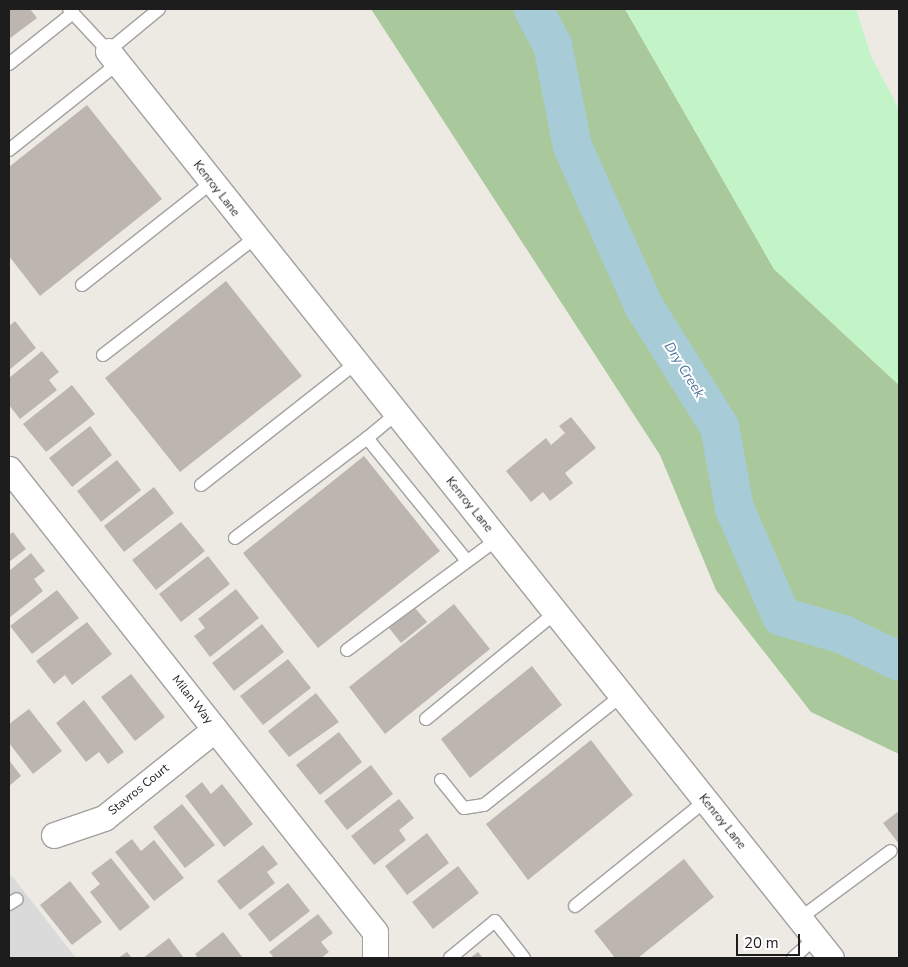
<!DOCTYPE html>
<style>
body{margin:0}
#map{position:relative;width:908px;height:967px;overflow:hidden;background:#edeae3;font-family:"Nunito Sans",sans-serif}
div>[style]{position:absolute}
.residential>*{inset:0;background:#dbdada}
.forest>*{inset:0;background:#a9c99c}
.park>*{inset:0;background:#c3f4c7}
.river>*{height:39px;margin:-19.5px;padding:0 19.5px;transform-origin:19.5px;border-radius:19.5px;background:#a7ccd7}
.building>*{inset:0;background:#bdb6b0}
.roads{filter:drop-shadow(1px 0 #a1a1a1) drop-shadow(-1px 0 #a1a1a1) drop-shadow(0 1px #a1a1a1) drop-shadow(0 -1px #a1a1a1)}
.service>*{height:12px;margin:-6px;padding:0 6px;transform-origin:6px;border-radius:6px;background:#fff}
.minor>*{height:25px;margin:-12.5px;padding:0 12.5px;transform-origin:12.5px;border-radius:12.5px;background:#fff}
span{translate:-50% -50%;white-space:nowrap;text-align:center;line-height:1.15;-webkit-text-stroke:4px #fff;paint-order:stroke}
.street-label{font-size:12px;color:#1d1d1d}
.water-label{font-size:14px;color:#4f759c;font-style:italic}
.frame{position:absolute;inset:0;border:10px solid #1d1d1d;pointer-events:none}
.scale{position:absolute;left:736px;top:934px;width:64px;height:22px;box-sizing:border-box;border:2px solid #1d1d1d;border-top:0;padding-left:6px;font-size:15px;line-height:18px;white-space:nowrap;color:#1d1d1d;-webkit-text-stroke:4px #fff;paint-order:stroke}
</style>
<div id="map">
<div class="residential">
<i style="clip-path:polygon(9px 876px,12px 876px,76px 958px,9px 958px)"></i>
</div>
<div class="forest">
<i style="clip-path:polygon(371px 9px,625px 9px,774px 269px,899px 385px,899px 754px,811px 712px,716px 590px,660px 455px)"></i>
</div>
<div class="park">
<i style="clip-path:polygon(625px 9px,856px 9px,871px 56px,899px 109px,899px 385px,774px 269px)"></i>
</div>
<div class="river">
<i style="left:533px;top:9px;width:40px;rotate:62deg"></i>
<i style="left:552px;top:44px;width:104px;rotate:78.9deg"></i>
<i style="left:572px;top:146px;width:174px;rotate:65.9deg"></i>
<i style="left:643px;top:305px;width:143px;rotate:57.9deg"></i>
<i style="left:719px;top:426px;width:83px;rotate:79.6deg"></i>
<i style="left:734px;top:508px;width:118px;rotate:66.5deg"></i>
<i style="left:781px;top:616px;width:65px;rotate:16.2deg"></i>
<i style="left:843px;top:634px;width:62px;rotate:25.7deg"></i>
</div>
<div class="building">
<i style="clip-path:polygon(9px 9px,30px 9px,37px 18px,9px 39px)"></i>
<i style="clip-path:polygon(87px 105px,162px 199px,40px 296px,9px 256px,9px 167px)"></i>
<i style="clip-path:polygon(226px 281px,302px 376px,180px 472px,105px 378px)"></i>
<i style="clip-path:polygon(15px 321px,36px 348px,9px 370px,9px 326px)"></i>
<i style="clip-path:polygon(42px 351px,59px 372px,49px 380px,57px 390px,20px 419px,9px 405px,9px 378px)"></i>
<i style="clip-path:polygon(72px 385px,95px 414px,46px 452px,23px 424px)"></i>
<i style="clip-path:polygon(571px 417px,596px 448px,565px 473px,573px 483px,550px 501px,543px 492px,531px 502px,506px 471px,546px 438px,551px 445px,565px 433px,559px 426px)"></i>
<i style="clip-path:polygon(90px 426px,112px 455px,72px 487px,49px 458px)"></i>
<i style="clip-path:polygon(364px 456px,440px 551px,318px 648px,243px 553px)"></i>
<i style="clip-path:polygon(117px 460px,141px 490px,101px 522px,77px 491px)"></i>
<i style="clip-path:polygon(154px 487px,174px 513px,124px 552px,104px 526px)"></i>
<i style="clip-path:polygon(181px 522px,205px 551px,156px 590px,132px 560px)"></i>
<i style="clip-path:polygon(13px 532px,26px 549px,9px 562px,9px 535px)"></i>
<i style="clip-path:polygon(31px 553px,45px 571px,34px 579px,43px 591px,9px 618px,9px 571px)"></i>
<i style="clip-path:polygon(208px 556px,230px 584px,181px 622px,159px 594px)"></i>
<i style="clip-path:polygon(236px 589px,259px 618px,210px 657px,194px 636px,205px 628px,198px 619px)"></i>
<i style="clip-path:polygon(57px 590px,79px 618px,32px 654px,10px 626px)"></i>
<i style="clip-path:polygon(454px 604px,490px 649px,385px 734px,349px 687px)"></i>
<i style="clip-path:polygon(415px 608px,427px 622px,401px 643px,389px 628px)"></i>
<i style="clip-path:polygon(87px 622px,112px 654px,72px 685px,65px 675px,54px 684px,36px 661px)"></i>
<i style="clip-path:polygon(262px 624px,284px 652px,234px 691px,212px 663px)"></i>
<i style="clip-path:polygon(288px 659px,311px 688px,263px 725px,240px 696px)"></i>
<i style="clip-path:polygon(532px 666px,562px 705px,470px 778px,441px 739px)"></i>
<i style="clip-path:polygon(131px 674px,165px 717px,135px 741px,101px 697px)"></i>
<i style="clip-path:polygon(316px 693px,339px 722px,289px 757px,268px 731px)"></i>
<i style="clip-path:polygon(84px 700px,124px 752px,108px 764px,99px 752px,86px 762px,56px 723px)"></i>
<i style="clip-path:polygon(29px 709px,62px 751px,33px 774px,9px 743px,9px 724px)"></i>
<i style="clip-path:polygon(339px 732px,362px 762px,320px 795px,296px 765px)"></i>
<i style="clip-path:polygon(591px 740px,633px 795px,528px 880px,486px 824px)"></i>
<i style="clip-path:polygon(9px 760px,21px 776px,9px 786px)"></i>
<i style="clip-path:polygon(371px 765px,393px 794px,347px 830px,324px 801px)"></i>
<i style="clip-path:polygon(202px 782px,211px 794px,222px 784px,253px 824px,224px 847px,185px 796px)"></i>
<i style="clip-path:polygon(399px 799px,414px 818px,399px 830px,406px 840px,374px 865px,351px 836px)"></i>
<i style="clip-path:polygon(182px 804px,215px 845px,185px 868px,153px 827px)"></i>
<i style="clip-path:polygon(899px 811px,899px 844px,883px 823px)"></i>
<i style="clip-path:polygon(427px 833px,449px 863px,407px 895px,385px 866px)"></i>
<i style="clip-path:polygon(132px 839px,141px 851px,154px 840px,184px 878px,154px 901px,115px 852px)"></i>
<i style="clip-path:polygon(263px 845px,278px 864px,267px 872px,275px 883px,240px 910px,217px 881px)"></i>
<i style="clip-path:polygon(111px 858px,150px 907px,120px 931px,90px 892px,100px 884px,91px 873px)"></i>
<i style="clip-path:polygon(684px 859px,714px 897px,638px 958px,615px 958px,594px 931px)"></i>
<i style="clip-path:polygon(458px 866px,479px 893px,433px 929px,412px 902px)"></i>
<i style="clip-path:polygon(70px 881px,102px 922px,72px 945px,40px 905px)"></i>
<i style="clip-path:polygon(288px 883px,310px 911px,270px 942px,248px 914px)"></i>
<i style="clip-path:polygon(318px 914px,333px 933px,321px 942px,329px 952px,321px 958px,274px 958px,269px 952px)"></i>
<i style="clip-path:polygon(223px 932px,243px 958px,198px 958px,195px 954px)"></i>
<i style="clip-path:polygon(169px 938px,184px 958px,143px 958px)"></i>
<i style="clip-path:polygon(127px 952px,132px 958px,118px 958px)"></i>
<i style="clip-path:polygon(478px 952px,483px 958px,470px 958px)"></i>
</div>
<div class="roads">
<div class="service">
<i style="left:69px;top:9px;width:57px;rotate:47.1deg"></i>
<i style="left:108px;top:51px;width:66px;rotate:-39.5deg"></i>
<i style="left:9px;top:64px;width:82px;rotate:-38.6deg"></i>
<i style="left:9px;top:150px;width:138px;rotate:-38.5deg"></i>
<i style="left:82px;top:285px;width:164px;rotate:-38.3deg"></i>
<i style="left:103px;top:355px;width:192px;rotate:-37.6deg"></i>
<i style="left:396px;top:414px;width:38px;rotate:140deg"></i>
<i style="left:367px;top:438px;width:157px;rotate:50.9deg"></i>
<i style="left:201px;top:485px;width:196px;rotate:-38.2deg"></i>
<i style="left:235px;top:538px;width:166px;rotate:-37.1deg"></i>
<i style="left:347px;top:650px;width:185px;rotate:-36.4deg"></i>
<i style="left:426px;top:719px;width:167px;rotate:-39.4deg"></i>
<i style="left:441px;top:780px;width:36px;rotate:51deg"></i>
<i style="left:464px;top:808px;width:20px;rotate:-9deg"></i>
<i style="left:484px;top:805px;width:175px;rotate:-38.5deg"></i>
<i style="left:9px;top:904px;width:9px;rotate:-32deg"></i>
<i style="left:575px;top:906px;width:167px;rotate:-38.9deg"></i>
<i style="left:799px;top:919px;width:114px;rotate:-36.5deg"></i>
<i style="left:450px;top:958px;width:58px;rotate:-39.4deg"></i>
<i style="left:495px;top:921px;width:47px;rotate:51.9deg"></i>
<i style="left:793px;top:958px;width:30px;rotate:-42deg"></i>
</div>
<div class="minor">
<i style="left:108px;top:51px;width:1160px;rotate:51.44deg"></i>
<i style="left:9px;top:469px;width:590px;rotate:51.67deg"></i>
<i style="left:375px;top:932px;width:26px;rotate:90deg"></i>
<i style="left:54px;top:835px;width:53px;rotate:-18.8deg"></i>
<i style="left:104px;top:818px;width:142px;rotate:-38.7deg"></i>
</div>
</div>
<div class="street-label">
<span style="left:216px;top:189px;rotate:52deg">Kenroy Lane</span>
<span style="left:469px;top:505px;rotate:51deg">Kenroy Lane</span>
<span style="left:192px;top:700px;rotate:52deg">Milan Way</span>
<span style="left:139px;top:790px;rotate:-39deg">Stavros Court</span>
<span style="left:722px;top:822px;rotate:51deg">Kenroy Lane</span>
</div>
<div class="water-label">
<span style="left:684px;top:370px;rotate:58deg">Dry Creek</span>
</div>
<div class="frame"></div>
<div class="scale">20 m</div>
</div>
